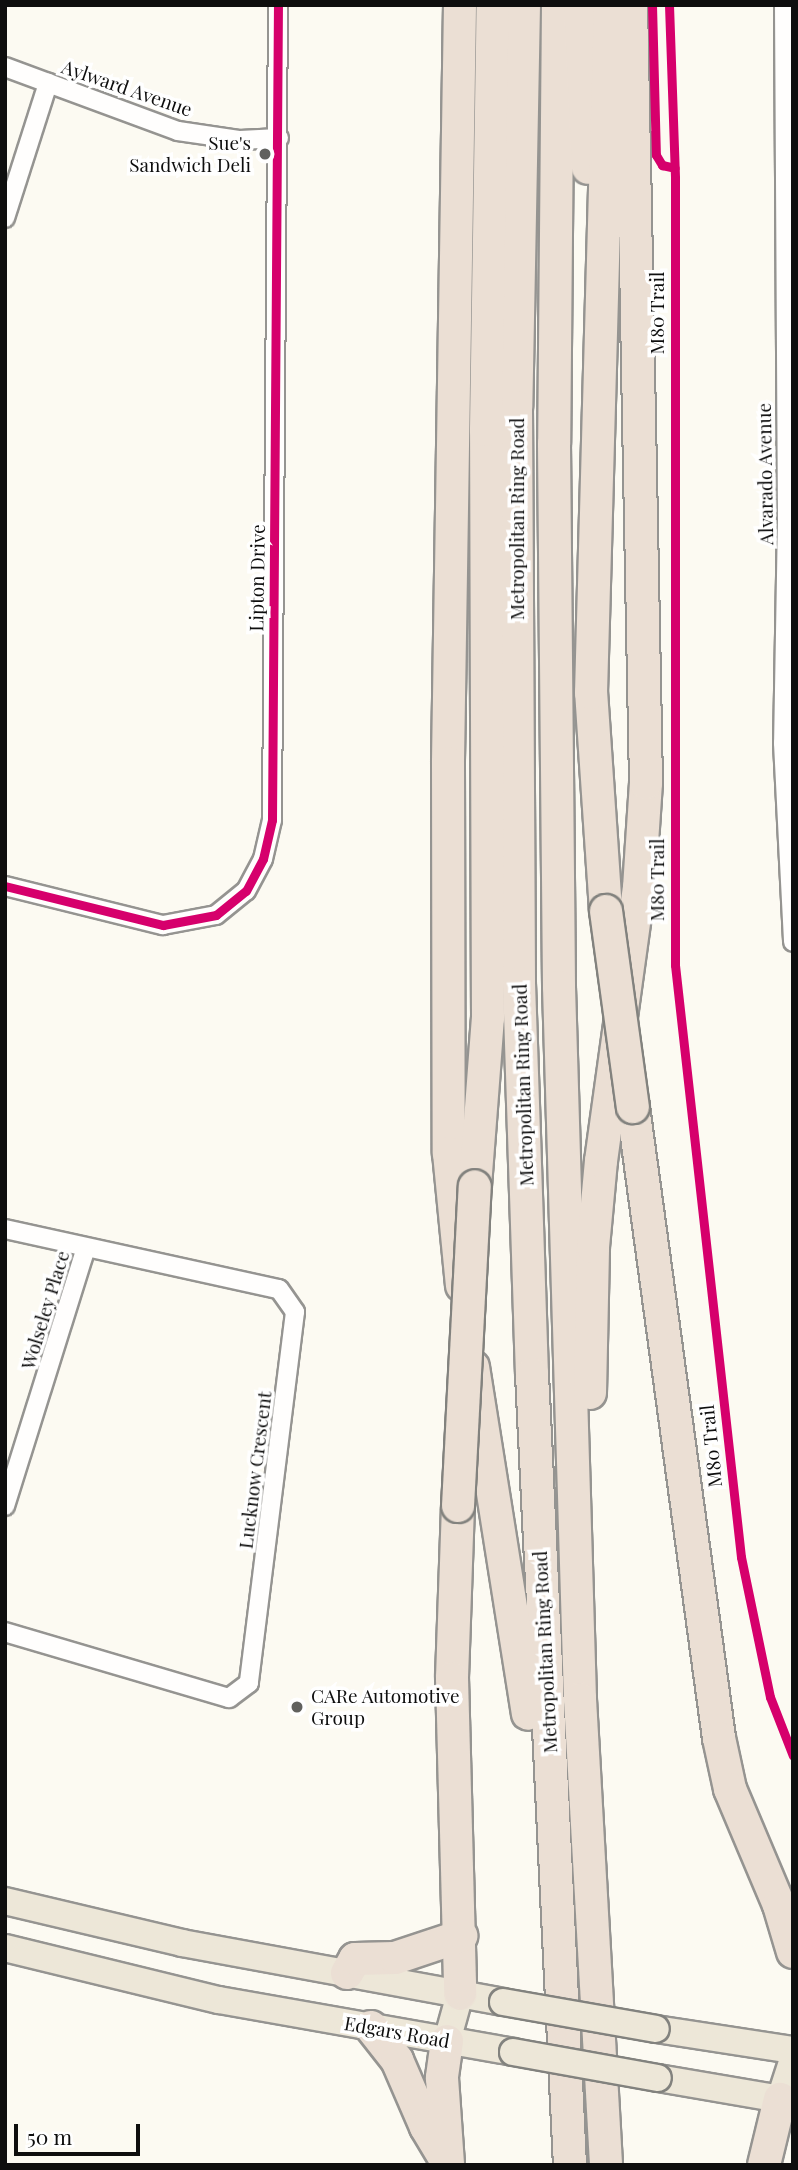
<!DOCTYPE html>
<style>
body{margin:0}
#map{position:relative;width:798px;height:2170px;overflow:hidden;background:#fcfaf2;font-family:"Playfair Display",serif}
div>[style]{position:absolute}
.roads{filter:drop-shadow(2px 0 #959491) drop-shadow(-2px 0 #959491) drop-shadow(0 2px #959491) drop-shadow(0 -2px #959491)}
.street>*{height:18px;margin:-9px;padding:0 9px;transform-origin:9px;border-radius:9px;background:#fffefd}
.primary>*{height:26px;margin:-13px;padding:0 13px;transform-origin:13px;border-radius:13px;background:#ede7d8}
.highway>*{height:32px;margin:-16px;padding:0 16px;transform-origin:16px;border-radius:16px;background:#ebdfd4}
.bridges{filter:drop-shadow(2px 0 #82827e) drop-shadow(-2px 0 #82827e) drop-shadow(0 2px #82827e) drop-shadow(0 -2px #82827e)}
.primary-bridge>*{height:26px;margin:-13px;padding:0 13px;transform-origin:13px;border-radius:13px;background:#ede7d8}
.highway-bridge>*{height:32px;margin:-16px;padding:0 16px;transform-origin:16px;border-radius:16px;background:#ebdfd4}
.cycleway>*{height:9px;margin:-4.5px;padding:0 4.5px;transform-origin:4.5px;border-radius:4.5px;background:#d6006c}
.dots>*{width:19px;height:19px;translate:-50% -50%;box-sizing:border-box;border:4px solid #fff;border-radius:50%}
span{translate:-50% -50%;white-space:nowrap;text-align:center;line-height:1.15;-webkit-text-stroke:7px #fff;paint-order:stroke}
.street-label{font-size:19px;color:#0e0e0e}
.poi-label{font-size:19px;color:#0e0e0e}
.right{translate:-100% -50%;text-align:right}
.left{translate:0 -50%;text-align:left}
.frame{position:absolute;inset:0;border:7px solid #0e0e0e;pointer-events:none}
.scale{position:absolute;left:14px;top:2124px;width:126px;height:32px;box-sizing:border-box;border:4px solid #0e0e0e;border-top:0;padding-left:9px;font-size:21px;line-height:24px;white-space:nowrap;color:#0e0e0e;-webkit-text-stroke:5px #fff;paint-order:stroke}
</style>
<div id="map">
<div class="roads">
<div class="street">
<i style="left:784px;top:5px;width:514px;rotate:89.67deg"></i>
<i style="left:787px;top:519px;width:224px;rotate:91deg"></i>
<i style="left:783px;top:743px;width:199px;rotate:87.1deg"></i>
<i style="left:5px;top:67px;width:184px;rotate:20.3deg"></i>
<i style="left:178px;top:131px;width:63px;rotate:8.3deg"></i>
<i style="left:240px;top:140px;width:39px;rotate:-3deg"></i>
<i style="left:5px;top:218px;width:142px;rotate:-72.3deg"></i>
<i style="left:5px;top:886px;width:163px;rotate:13.9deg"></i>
<i style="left:163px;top:925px;width:54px;rotate:-10.7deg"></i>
<i style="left:216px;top:915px;width:38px;rotate:-39deg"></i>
<i style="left:246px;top:891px;width:36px;rotate:-62deg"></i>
<i style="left:263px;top:859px;width:40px;rotate:-77deg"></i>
<i style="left:272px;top:820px;width:815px;rotate:-89.58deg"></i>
<i style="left:5px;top:1229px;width:280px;rotate:12.4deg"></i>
<i style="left:279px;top:1289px;width:28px;rotate:55deg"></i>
<i style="left:295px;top:1312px;width:374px;rotate:97.1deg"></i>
<i style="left:249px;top:1683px;width:25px;rotate:143deg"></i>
<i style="left:229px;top:1698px;width:234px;rotate:-163.6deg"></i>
<i style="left:5px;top:1506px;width:270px;rotate:-72.6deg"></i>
</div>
<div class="primary">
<i style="left:5px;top:1901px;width:182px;rotate:13.3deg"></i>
<i style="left:182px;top:1943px;width:326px;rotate:10.4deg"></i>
<i style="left:5px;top:1948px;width:220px;rotate:13.7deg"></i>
<i style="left:219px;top:2000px;width:299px;rotate:10deg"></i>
<i style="left:656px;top:2029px;width:139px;rotate:8.7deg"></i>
<i style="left:447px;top:2041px;width:49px;rotate:-74.5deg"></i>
<i style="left:658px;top:2078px;width:137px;rotate:9.7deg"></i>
<i style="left:780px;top:2099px;width:42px;rotate:-72deg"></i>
</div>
<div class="highway">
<i style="left:460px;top:5px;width:758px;rotate:90.91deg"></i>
<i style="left:448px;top:763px;width:390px;rotate:89.9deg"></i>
<i style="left:449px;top:1153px;width:133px;rotate:84.4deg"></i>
<i style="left:524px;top:5px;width:402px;rotate:91.1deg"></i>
<i style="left:516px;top:407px;width:576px;rotate:89.7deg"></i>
<i style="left:519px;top:983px;width:391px;rotate:88.1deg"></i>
<i style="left:532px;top:1374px;width:792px;rotate:87.25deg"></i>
<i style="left:558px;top:5px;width:439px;rotate:90.5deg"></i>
<i style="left:554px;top:444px;width:543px;rotate:89.47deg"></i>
<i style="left:559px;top:987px;width:712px;rotate:88.31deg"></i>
<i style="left:580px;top:1699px;width:467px;rotate:86.8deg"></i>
<i style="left:580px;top:5px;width:163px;rotate:87.2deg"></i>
<i style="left:606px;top:911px;width:219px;rotate:-93.9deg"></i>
<i style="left:591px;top:693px;width:686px;rotate:-88.41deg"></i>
<i style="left:633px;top:1107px;width:637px;rotate:82.24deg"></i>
<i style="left:719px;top:1738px;width:52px;rotate:77.8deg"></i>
<i style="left:730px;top:1789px;width:126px;rotate:67.1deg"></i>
<i style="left:779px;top:1905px;width:49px;rotate:73.4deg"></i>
<i style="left:475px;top:1186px;width:169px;rotate:-85.6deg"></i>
<i style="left:488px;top:1018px;width:588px;rotate:-90.19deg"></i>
<i style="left:486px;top:430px;width:425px;rotate:-89.1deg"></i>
<i style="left:473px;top:1367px;width:351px;rotate:81deg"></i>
<i style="left:590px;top:1393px;width:146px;rotate:-88.8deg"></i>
<i style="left:593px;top:1247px;width:86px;rotate:-84.7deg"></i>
<i style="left:601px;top:1161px;width:276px;rotate:-82.1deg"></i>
<i style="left:639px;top:888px;width:105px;rotate:-86.2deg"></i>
<i style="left:646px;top:783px;width:778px;rotate:-91.1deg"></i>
<i style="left:458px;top:1506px;width:172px;rotate:92deg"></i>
<i style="left:452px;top:1678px;width:316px;rotate:88.5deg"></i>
<i style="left:347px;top:1973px;width:16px;rotate:-60deg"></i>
<i style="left:355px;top:1959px;width:40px;rotate:-1.4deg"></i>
<i style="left:395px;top:1958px;width:70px;rotate:-18.4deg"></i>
<i style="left:371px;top:2027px;width:42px;rotate:51.8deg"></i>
<i style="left:397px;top:2060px;width:73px;rotate:66.6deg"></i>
<i style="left:426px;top:2127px;width:41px;rotate:59deg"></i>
<i style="left:447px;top:2041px;width:37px;rotate:98deg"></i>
<i style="left:442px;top:2078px;width:86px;rotate:86deg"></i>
<i style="left:764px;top:2165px;width:68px;rotate:-76.4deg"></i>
</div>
</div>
<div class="bridges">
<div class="primary-bridge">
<i style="left:503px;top:2002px;width:155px;rotate:10deg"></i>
<i style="left:513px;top:2052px;width:147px;rotate:10.2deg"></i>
</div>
<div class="highway-bridge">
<i style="left:606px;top:911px;width:198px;rotate:82.2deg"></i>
<i style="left:458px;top:1506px;width:320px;rotate:-87deg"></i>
</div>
</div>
<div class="cycleway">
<i style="left:652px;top:5px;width:150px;rotate:88.5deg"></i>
<i style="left:656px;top:155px;width:12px;rotate:59deg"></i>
<i style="left:662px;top:165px;width:13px;rotate:13deg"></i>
<i style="left:669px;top:5px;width:173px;rotate:88deg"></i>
<i style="left:675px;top:178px;width:787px;rotate:90deg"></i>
<i style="left:675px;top:965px;width:596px;rotate:83.64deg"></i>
<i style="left:741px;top:1557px;width:143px;rotate:78.3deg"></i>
<i style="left:770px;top:1697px;width:63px;rotate:68.7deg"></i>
<i style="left:5px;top:886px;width:163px;rotate:13.9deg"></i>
<i style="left:163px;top:925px;width:54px;rotate:-10.7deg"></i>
<i style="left:216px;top:915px;width:38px;rotate:-39deg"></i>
<i style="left:246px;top:891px;width:36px;rotate:-62deg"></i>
<i style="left:263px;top:859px;width:40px;rotate:-77deg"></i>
<i style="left:272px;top:820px;width:815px;rotate:-89.58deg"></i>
</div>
<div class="dots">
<i style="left:265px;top:154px;background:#61615e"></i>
<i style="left:297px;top:1707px;background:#61615e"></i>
</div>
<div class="street-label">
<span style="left:127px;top:88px;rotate:19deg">Aylward Avenue</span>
<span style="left:657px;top:313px;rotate:-90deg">M80 Trail</span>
<span style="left:765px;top:474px;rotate:-91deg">Alvarado Avenue</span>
<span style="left:517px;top:519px;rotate:-90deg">Metropolitan Ring Road</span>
<span style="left:257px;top:578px;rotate:-89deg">Lipton Drive</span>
<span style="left:657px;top:880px;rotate:-90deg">M80 Trail</span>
<span style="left:523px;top:1085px;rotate:-92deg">Metropolitan Ring Road</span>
<span style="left:45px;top:1310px;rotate:-73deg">Wolseley Place</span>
<span style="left:711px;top:1446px;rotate:-96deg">M80 Trail</span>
<span style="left:255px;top:1470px;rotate:-83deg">Lucknow Crescent</span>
<span style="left:545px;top:1652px;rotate:-93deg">Metropolitan Ring Road</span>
<span style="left:397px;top:2032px;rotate:10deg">Edgars Road</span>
</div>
<div class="poi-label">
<span class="right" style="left:251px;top:154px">Sue's<br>Sandwich Deli</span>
<span class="left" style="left:311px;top:1707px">CARe Automotive<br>Group</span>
</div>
<div class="frame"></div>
<div class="scale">50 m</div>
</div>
